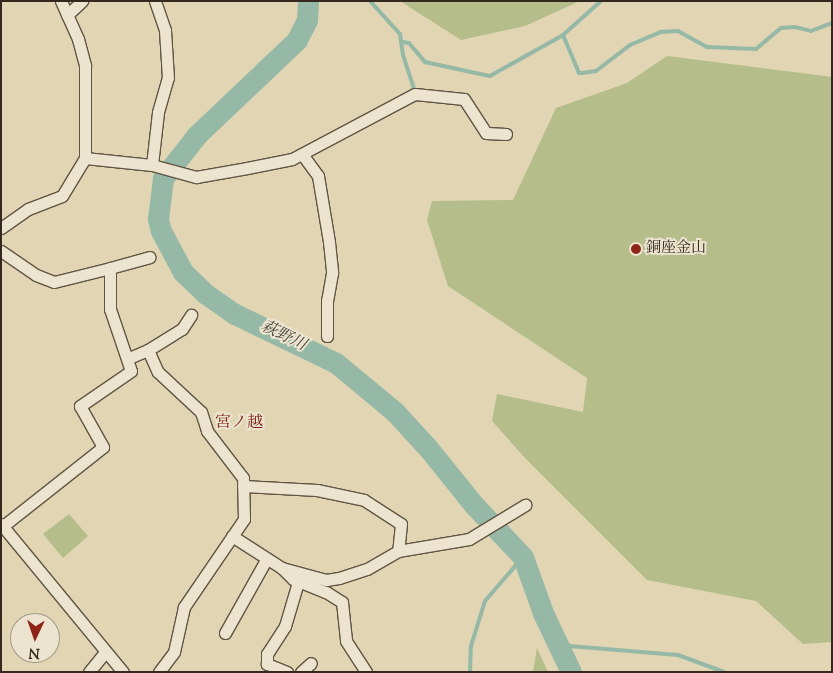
<!DOCTYPE html>
<meta charset="utf-8">
<style>
body{margin:0}
#map{position:relative;width:833px;height:673px;overflow:hidden;background:#e1d5b3;font-family:"Sorts Mill Goudy","Noto Serif JP",serif}
div>[style]{position:absolute}
.green>*{inset:0;background:#b5bd8b}
.stream>*{height:4px;margin:-2px;padding:0 2px;transform-origin:2px;border-radius:2px;background:#95b9a6}
.river>*{height:21px;margin:-10.5px;padding:0 10.5px;transform-origin:10.5px;border-radius:10.5px;background:#95b9a6}
.roads{filter:drop-shadow(1px 0 #605444) drop-shadow(-1px 0 #605444) drop-shadow(0 1px #605444) drop-shadow(0 -1px #605444)}
.street>*{height:11px;margin:-5.5px;padding:0 5.5px;transform-origin:5.5px;border-radius:5.5px;background:#ece4ce}
.dots>*{width:14px;height:14px;translate:-50% -50%;box-sizing:border-box;border:2px solid #ece4ce;border-radius:50%}
span{translate:-50% -50%;white-space:nowrap;text-align:center;line-height:1.15;-webkit-text-stroke:4px #ece4ce;paint-order:stroke}
.poi-label{font-size:15px;color:#35291f}
.left{translate:0 -50%;text-align:left}
.water-label{font-size:16px;color:#4d4d41;font-style:italic}
.neighbourhood-label{font-size:16px;color:#7a1f14}
.frame{position:absolute;inset:0;border:2px solid #35291f;pointer-events:none}
.north{position:absolute;left:10px;top:613px;width:50px;height:50px;box-sizing:border-box;background:#ece4ce;border:1px solid #a39988;border-radius:50%;rotate:183deg;font-size:14px;font-weight:700;line-height:20px;text-align:center;color:#35291f}
.north::after{content:'';display:block;margin:auto;width:18px;height:22px;background:#8f2418;clip-path:polygon(50% 0,100% 100%,50% 72%,0 100%)}
</style>
<div id="map">
<div class="green">
<i style="clip-path:polygon(400px 1px,580px 1px,525px 26px,461px 40px)"></i>
<i style="clip-path:polygon(667px 56px,832px 77px,832px 642px,803px 644px,756px 601px,647px 580px,526px 459px,492px 421px,497px 394px,583px 412px,587px 378px,448px 286px,427px 220px,432px 201px,513px 200px,556px 108px,627px 83px)"></i>
<i style="clip-path:polygon(69px 514px,88px 536px,63px 558px,43px 534px)"></i>
<i style="clip-path:polygon(537px 648px,548px 672px,533px 672px)"></i>
</div>
<div class="stream">
<i style="left:370px;top:1px;width:45px;rotate:47.7deg"></i>
<i style="left:400px;top:34px;width:21px;rotate:82deg"></i>
<i style="left:403px;top:55px;width:36px;rotate:72deg"></i>
<i style="left:563px;top:35px;width:41px;rotate:67.2deg"></i>
<i style="left:579px;top:73px;width:3px"></i>
<i style="left:582px;top:73px;width:14px;rotate:-8deg"></i>
<i style="left:596px;top:71px;width:43px;rotate:-37.4deg"></i>
<i style="left:630px;top:45px;width:33px;rotate:-23deg"></i>
<i style="left:660px;top:32px;width:18px;rotate:-3deg"></i>
<i style="left:678px;top:31px;width:33px;rotate:29deg"></i>
<i style="left:707px;top:47px;width:49px;rotate:2.3deg"></i>
<i style="left:756px;top:49px;width:33px;rotate:-40deg"></i>
<i style="left:781px;top:28px;width:14px;rotate:-4deg"></i>
<i style="left:795px;top:27px;width:16px;rotate:14deg"></i>
<i style="left:811px;top:31px;width:22px;rotate:-21deg"></i>
<i style="left:402px;top:42px;width:7px;rotate:8deg"></i>
<i style="left:409px;top:43px;width:25px;rotate:50deg"></i>
<i style="left:425px;top:62px;width:66px;rotate:12.2deg"></i>
<i style="left:490px;top:76px;width:84px;rotate:-29.3deg"></i>
<i style="left:563px;top:35px;width:51px;rotate:-41.8deg"></i>
<i style="left:561px;top:649px;width:9px;rotate:-21deg"></i>
<i style="left:569px;top:646px;width:109px;rotate:4.7deg"></i>
<i style="left:678px;top:655px;width:49px;rotate:20.3deg"></i>
<i style="left:470px;top:672px;width:26px;rotate:-88deg"></i>
<i style="left:471px;top:646px;width:47px;rotate:-72.7deg"></i>
<i style="left:485px;top:601px;width:58px;rotate:-49.2deg"></i>
</div>
<div class="river">
<i style="left:308px;top:1px;width:19px;rotate:93deg"></i>
<i style="left:307px;top:20px;width:22px;rotate:117deg"></i>
<i style="left:297px;top:40px;width:138px;rotate:136.5deg"></i>
<i style="left:197px;top:135px;width:55px;rotate:128.3deg"></i>
<i style="left:163px;top:178px;width:41px;rotate:97deg"></i>
<i style="left:158px;top:219px;width:12px;rotate:76deg"></i>
<i style="left:161px;top:231px;width:47px;rotate:61.8deg"></i>
<i style="left:183px;top:272px;width:32px;rotate:44deg"></i>
<i style="left:206px;top:294px;width:35px;rotate:35deg"></i>
<i style="left:235px;top:314px;width:112px;rotate:25.9deg"></i>
<i style="left:336px;top:363px;width:77px;rotate:39.7deg"></i>
<i style="left:395px;top:412px;width:49px;rotate:47.5deg"></i>
<i style="left:428px;top:448px;width:73px;rotate:51.1deg"></i>
<i style="left:474px;top:505px;width:71px;rotate:46.7deg"></i>
<i style="left:523px;top:557px;width:59px;rotate:70.3deg"></i>
<i style="left:543px;top:613px;width:65px;rotate:64.6deg"></i>
</div>
<div class="roads">
<div class="street">
<i style="left:61px;top:1px;width:42px;rotate:65.9deg"></i>
<i style="left:78px;top:39px;width:28px;rotate:75deg"></i>
<i style="left:85px;top:66px;width:92px;rotate:90deg"></i>
<i style="left:67px;top:15px;width:21px;rotate:-43deg"></i>
<i style="left:302px;top:154px;width:27px;rotate:54deg"></i>
<i style="left:318px;top:176px;width:67px;rotate:80.5deg"></i>
<i style="left:329px;top:242px;width:31px;rotate:84deg"></i>
<i style="left:332px;top:273px;width:27px;rotate:100deg"></i>
<i style="left:327px;top:300px;width:36px;rotate:90deg"></i>
<i style="left:152px;top:165px;width:53px;rotate:-83.5deg"></i>
<i style="left:158px;top:112px;width:35px;rotate:-74deg"></i>
<i style="left:168px;top:78px;width:48px;rotate:-93.6deg"></i>
<i style="left:165px;top:30px;width:31px;rotate:-109deg"></i>
<i style="left:1px;top:228px;width:33px;rotate:-35deg"></i>
<i style="left:28px;top:209px;width:36px;rotate:-21deg"></i>
<i style="left:62px;top:196px;width:44px;rotate:-58.8deg"></i>
<i style="left:85px;top:158px;width:67px;rotate:6deg"></i>
<i style="left:152px;top:165px;width:46px;rotate:15.3deg"></i>
<i style="left:196px;top:177px;width:52px;rotate:-10deg"></i>
<i style="left:247px;top:168px;width:46px;rotate:-11.3deg"></i>
<i style="left:292px;top:159px;width:139px;rotate:-27.9deg"></i>
<i style="left:415px;top:94px;width:49px;rotate:5.8deg"></i>
<i style="left:464px;top:99px;width:40px;rotate:57.1deg"></i>
<i style="left:486px;top:133px;width:20px;rotate:3deg"></i>
<i style="left:1px;top:251px;width:42px;rotate:34.4deg"></i>
<i style="left:36px;top:275px;width:19px;rotate:21deg"></i>
<i style="left:54px;top:282px;width:58px;rotate:-14deg"></i>
<i style="left:110px;top:268px;width:41px;rotate:90deg"></i>
<i style="left:110px;top:309px;width:65px;rotate:71.3deg"></i>
<i style="left:131px;top:371px;width:62px;rotate:145.5deg"></i>
<i style="left:80px;top:406px;width:47px;rotate:60.7deg"></i>
<i style="left:103px;top:447px;width:127px;rotate:141.7deg"></i>
<i style="left:110px;top:268px;width:41px;rotate:-15.4deg"></i>
<i style="left:148px;top:350px;width:40px;rotate:-32deg"></i>
<i style="left:182px;top:329px;width:17px;rotate:-57deg"></i>
<i style="left:129px;top:358px;width:21px;rotate:-23deg"></i>
<i style="left:148px;top:350px;width:24px;rotate:66deg"></i>
<i style="left:158px;top:372px;width:59px;rotate:42.9deg"></i>
<i style="left:201px;top:412px;width:20px;rotate:72deg"></i>
<i style="left:207px;top:431px;width:59px;rotate:52.5deg"></i>
<i style="left:243px;top:478px;width:41px;rotate:88.6deg"></i>
<i style="left:244px;top:519px;width:107px;rotate:124.3deg"></i>
<i style="left:184px;top:607px;width:46px;rotate:102.5deg"></i>
<i style="left:174px;top:652px;width:25px;rotate:127deg"></i>
<i style="left:243px;top:486px;width:74px;rotate:3.1deg"></i>
<i style="left:317px;top:490px;width:48px;rotate:12deg"></i>
<i style="left:364px;top:500px;width:44px;rotate:33deg"></i>
<i style="left:401px;top:524px;width:27px;rotate:96deg"></i>
<i style="left:1px;top:524px;width:192px;rotate:50.5deg"></i>
<i style="left:232px;top:536px;width:59px;rotate:32.6deg"></i>
<i style="left:282px;top:568px;width:16px;rotate:45deg"></i>
<i style="left:293px;top:579px;width:35px;rotate:22deg"></i>
<i style="left:326px;top:592px;width:19px;rotate:32deg"></i>
<i style="left:342px;top:602px;width:39px;rotate:84deg"></i>
<i style="left:346px;top:641px;width:37px;rotate:57deg"></i>
<i style="left:282px;top:568px;width:46px;rotate:15.3deg"></i>
<i style="left:326px;top:580px;width:13px;rotate:-9deg"></i>
<i style="left:339px;top:578px;width:29px;rotate:-18deg"></i>
<i style="left:367px;top:569px;width:36px;rotate:-30deg"></i>
<i style="left:398px;top:551px;width:72px;rotate:-9.6deg"></i>
<i style="left:469px;top:539px;width:66px;rotate:-31.3deg"></i>
<i style="left:225px;top:633px;width:84px;rotate:-60.7deg"></i>
<i style="left:89px;top:672px;width:26px;rotate:-51deg"></i>
<i style="left:287px;top:672px;width:22px;rotate:-158deg"></i>
<i style="left:267px;top:664px;width:10px;rotate:-90deg"></i>
<i style="left:267px;top:654px;width:33px;rotate:-57deg"></i>
<i style="left:285px;top:626px;width:46px;rotate:-73.5deg"></i>
<i style="left:301px;top:672px;width:13px;rotate:-42deg"></i>
</div>
</div>
<div class="dots">
<i style="left:636px;top:249px;background:#8f2418"></i>
</div>
<div class="poi-label">
<span class="left" style="left:646px;top:249px">銅座金山</span>
</div>
<div class="water-label">
<span style="left:283px;top:337px;rotate:26deg">萩野川</span>
</div>
<div class="neighbourhood-label">
<span style="left:239px;top:424px">宮ノ越</span>
</div>
<div class="frame"></div>
<div class="north">N</div>
</div>
